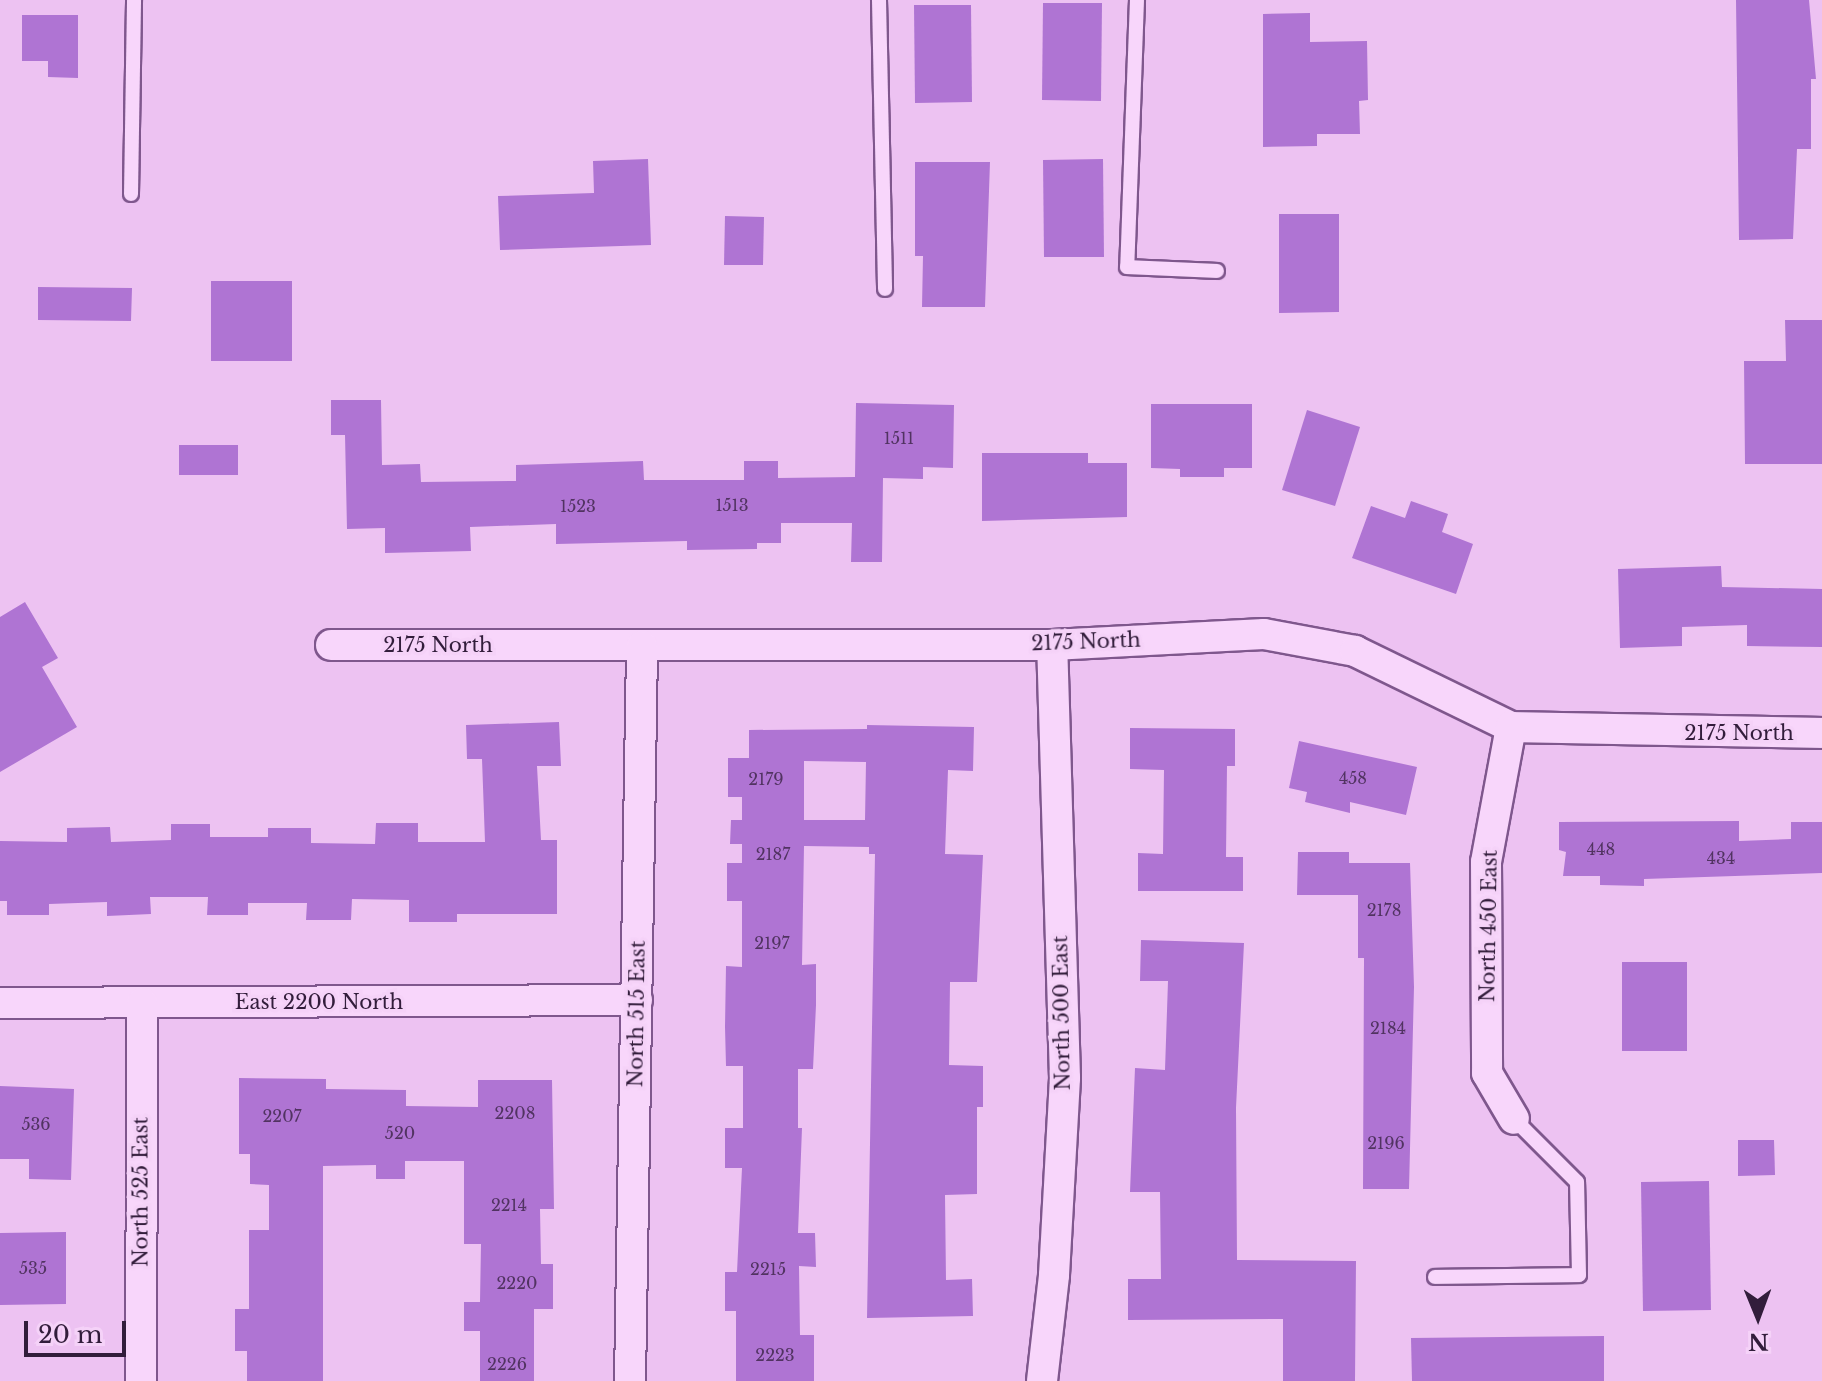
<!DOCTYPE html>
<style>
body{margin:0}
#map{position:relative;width:1822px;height:1381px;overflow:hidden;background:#edc2f2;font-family:"Libre Baskerville",serif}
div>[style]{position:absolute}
.building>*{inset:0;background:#af74d3}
.roads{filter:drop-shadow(2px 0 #7f578d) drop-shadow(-2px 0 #7f578d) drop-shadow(0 2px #7f578d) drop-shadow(0 -2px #7f578d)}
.lane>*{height:14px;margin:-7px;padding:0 7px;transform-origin:7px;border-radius:7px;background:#f8d6fb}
.street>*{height:30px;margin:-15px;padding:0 15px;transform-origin:15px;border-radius:15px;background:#f8d6fb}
span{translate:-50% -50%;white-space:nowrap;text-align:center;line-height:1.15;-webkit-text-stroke:7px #f5d2f8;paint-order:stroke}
.number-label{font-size:16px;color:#513361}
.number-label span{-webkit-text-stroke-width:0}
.street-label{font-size:20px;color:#321d3b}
.north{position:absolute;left:1718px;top:1277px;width:80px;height:80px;-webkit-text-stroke:6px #f5d2f8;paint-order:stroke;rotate:179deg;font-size:22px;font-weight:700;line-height:32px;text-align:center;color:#321d3b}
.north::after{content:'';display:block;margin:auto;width:28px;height:36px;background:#321d3b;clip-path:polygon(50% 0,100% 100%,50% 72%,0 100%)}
.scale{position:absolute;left:24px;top:1321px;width:102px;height:36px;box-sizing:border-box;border:4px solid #321d3b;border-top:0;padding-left:10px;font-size:24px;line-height:28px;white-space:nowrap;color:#321d3b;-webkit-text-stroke:6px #f5d2f8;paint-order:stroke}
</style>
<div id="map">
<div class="building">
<i style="clip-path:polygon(1736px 0,1809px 0,1816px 79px,1811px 79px,1811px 149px,1797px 149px,1793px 239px,1739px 240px)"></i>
<i style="clip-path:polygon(1043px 3px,1102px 3px,1101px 101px,1042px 100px)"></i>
<i style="clip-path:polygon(914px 5px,971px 5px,972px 102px,915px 103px)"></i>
<i style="clip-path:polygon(1310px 13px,1310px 42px,1367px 41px,1368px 100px,1359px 101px,1360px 134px,1317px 134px,1317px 146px,1263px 147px,1263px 14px)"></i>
<i style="clip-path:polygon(22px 15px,78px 15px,78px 78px,48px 77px,48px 61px,22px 61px)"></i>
<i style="clip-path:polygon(648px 159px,651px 245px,500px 250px,498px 196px,594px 193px,593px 161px)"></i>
<i style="clip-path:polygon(1103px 159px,1104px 257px,1044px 257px,1043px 160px)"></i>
<i style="clip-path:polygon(915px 162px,990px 162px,985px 307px,922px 307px,923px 256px,915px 256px)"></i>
<i style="clip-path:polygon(1279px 214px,1339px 214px,1339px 312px,1279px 313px)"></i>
<i style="clip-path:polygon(725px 216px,764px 217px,763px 265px,724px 265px)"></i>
<i style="clip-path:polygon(211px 281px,292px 281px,292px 361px,211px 361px)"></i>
<i style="clip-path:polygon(38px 287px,132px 288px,131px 321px,38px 320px)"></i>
<i style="clip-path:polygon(1785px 320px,1822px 320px,1822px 464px,1745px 464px,1744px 361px,1786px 361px)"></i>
<i style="clip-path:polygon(331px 400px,381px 400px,382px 465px,420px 464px,421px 482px,516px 481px,516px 465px,643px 461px,644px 480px,744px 480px,744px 461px,778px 461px,778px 478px,855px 477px,856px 403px,954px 405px,953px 468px,923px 467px,923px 479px,883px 478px,882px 562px,851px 562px,852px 523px,781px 523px,781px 543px,757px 543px,757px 549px,687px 550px,687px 541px,556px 544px,556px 524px,470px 527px,471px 551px,385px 553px,385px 528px,347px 529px,345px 435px,331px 435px)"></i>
<i style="clip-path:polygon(1151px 404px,1252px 404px,1252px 468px,1224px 468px,1224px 477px,1180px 477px,1180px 469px,1151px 468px)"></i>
<i style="clip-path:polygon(1307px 410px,1360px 427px,1335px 506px,1282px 490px)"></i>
<i style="clip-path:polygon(179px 445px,238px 445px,238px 475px,179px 475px)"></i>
<i style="clip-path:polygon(982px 453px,1088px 453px,1088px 463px,1127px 463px,1127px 517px,982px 521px)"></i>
<i style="clip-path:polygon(1411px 501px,1448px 514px,1442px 532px,1473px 544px,1456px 594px,1352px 558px,1371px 506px,1405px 518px)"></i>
<i style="clip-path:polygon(1721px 566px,1722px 587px,1822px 589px,1822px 647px,1747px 646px,1747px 625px,1682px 627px,1682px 646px,1620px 648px,1618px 569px)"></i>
<i style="clip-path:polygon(25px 602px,58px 658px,42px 667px,77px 727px,0 772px,0 617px)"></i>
<i style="clip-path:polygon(559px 722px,561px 766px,537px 766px,541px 840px,557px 840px,557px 914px,457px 914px,457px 922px,409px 922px,409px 900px,352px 899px,351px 920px,306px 920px,307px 903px,248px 903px,248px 915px,207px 915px,208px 897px,150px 897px,151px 914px,107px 916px,107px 902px,49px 904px,49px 915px,7px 915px,7px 901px,0 901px,0 841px,67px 842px,67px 828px,110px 827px,111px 842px,171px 840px,171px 824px,210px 824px,210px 837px,268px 837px,268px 828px,311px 828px,311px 843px,375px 844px,376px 823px,418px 823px,418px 842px,485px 842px,482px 759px,467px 759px,466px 725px)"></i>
<i style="clip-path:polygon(evenodd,867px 725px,974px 727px,973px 771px,948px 770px,945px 854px,983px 855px,977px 982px,950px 982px,949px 1065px,983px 1066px,983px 1107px,977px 1107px,977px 1194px,945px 1195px,946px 1280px,972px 1279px,973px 1316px,867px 1318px,875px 854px,869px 854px,869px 847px,804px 846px,802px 965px,816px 964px,816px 1005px,813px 1069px,798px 1069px,798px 1128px,802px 1128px,798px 1233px,815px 1233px,816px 1267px,799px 1266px,800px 1335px,814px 1335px,814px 1381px,736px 1381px,736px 1311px,725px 1311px,725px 1272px,737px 1272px,742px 1168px,725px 1168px,725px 1128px,743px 1128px,743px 1066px,726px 1066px,725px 1027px,726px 966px,742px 967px,742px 901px,727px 901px,727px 863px,742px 863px,742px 844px,730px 844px,731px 820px,742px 820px,742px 797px,728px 797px,728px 758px,749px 758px,749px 730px,867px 729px,867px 725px,804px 761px,866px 762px,865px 820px,804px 820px,804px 761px)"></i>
<i style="clip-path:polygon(1130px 728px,1235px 729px,1235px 766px,1227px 766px,1226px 857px,1243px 857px,1243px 891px,1138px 891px,1138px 853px,1163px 854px,1164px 770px,1130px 769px)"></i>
<i style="clip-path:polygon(1299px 741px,1417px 767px,1406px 815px,1350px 802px,1350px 813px,1305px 802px,1307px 792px,1289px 788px)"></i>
<i style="clip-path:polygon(1739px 821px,1739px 841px,1791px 839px,1791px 822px,1822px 822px,1822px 873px,1644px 879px,1644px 886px,1600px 885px,1600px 876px,1563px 876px,1566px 852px,1559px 850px,1559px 822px)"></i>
<i style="clip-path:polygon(1298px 852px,1349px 852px,1349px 863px,1410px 863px,1414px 987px,1409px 1189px,1363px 1189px,1364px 958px,1358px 958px,1358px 895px,1297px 895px)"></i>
<i style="clip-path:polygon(1141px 940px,1244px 943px,1236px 1108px,1237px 1260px,1356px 1261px,1355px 1381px,1283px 1381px,1283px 1319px,1128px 1320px,1128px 1279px,1161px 1279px,1160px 1192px,1130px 1192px,1135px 1068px,1165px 1070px,1168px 981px,1140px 981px)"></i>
<i style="clip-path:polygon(1622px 962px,1687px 962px,1687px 1051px,1622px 1051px)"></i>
<i style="clip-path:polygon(239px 1078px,326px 1079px,326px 1089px,406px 1090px,406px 1106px,478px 1107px,478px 1080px,552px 1080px,554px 1209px,540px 1209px,541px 1264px,553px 1264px,553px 1309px,534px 1309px,534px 1381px,480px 1381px,480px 1331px,464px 1331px,464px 1302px,480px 1302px,481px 1244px,464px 1244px,464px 1161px,405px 1161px,405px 1179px,376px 1179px,376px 1165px,323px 1166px,323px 1381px,247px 1381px,247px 1351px,235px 1351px,235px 1309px,249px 1309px,249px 1230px,269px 1230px,269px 1185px,250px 1184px,250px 1154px,239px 1154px)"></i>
<i style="clip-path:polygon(0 1086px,74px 1089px,71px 1180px,29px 1179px,29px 1159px,0 1159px)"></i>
<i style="clip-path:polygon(1738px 1140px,1774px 1140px,1775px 1175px,1738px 1176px)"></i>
<i style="clip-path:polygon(1709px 1181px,1711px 1310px,1643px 1311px,1641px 1182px)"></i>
<i style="clip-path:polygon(66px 1232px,66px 1304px,0 1305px,0 1233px)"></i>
<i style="clip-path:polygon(1604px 1336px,1604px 1381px,1412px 1381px,1411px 1338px)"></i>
</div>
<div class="roads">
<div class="lane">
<i style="left:879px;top:0;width:289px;rotate:88.8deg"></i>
<i style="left:1137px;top:0;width:267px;rotate:92.1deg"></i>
<i style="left:1127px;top:267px;width:90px;rotate:2.5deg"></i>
<i style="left:131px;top:194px;width:194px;rotate:-89.1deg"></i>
<i style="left:1435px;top:1277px;width:144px;rotate:-0.8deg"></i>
<i style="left:1579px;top:1275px;width:93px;rotate:-91.2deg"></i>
<i style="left:1577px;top:1182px;width:89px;rotate:-135deg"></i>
</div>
<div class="street">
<i style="left:331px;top:645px;width:721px"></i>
<i style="left:1052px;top:645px;width:212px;rotate:-3deg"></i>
<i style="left:1264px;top:634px;width:93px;rotate:10.6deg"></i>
<i style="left:1355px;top:651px;width:174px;rotate:26deg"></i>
<i style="left:1511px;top:727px;width:311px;rotate:1.1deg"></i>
<i style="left:1511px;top:727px;width:137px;rotate:100.5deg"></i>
<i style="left:1486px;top:862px;width:211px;rotate:89.7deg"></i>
<i style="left:1487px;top:1073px;width:53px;rotate:59.6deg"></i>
<i style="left:0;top:1003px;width:637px;rotate:-0.27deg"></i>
<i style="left:141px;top:1381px;width:378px;rotate:-89.8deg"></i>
<i style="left:630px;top:1381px;width:735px;rotate:-89.06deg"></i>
<i style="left:1042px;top:1381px;width:107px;rotate:-83.5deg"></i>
<i style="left:1054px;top:1275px;width:197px;rotate:-86.8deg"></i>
<i style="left:1065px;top:1078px;width:433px;rotate:-91.7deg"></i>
</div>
</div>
<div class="number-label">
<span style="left:899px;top:438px">1511</span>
<span style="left:732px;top:505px">1513</span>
<span style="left:578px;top:506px">1523</span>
<span style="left:1353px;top:778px">458</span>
<span style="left:766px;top:779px">2179</span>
<span style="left:1601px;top:849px">448</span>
<span style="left:773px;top:854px">2187</span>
<span style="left:1721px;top:858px">434</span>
<span style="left:1384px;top:910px">2178</span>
<span style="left:772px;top:943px">2197</span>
<span style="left:1388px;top:1028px">2184</span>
<span style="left:515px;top:1113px">2208</span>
<span style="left:282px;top:1116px">2207</span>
<span style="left:36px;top:1124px">536</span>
<span style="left:400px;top:1133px">520</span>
<span style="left:1386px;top:1143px">2196</span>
<span style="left:509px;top:1205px">2214</span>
<span style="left:33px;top:1268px">535</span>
<span style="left:768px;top:1269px">2215</span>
<span style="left:517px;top:1283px">2220</span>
<span style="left:775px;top:1355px">2223</span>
<span style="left:507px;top:1364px">2226</span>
</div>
<div class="street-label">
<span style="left:1086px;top:642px;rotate:-2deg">2175 North</span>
<span style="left:438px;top:645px">2175 North</span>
<span style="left:1739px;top:733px">2175 North</span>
<span style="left:1489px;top:926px;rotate:-89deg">North 450 East</span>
<span style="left:319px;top:1002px">East 2200 North</span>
<span style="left:1062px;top:1013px;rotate:-91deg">North 500 East</span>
<span style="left:637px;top:1014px;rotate:-89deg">North 515 East</span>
<span style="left:141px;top:1192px;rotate:-90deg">North 525 East</span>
</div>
<div class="north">N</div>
<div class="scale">20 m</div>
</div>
